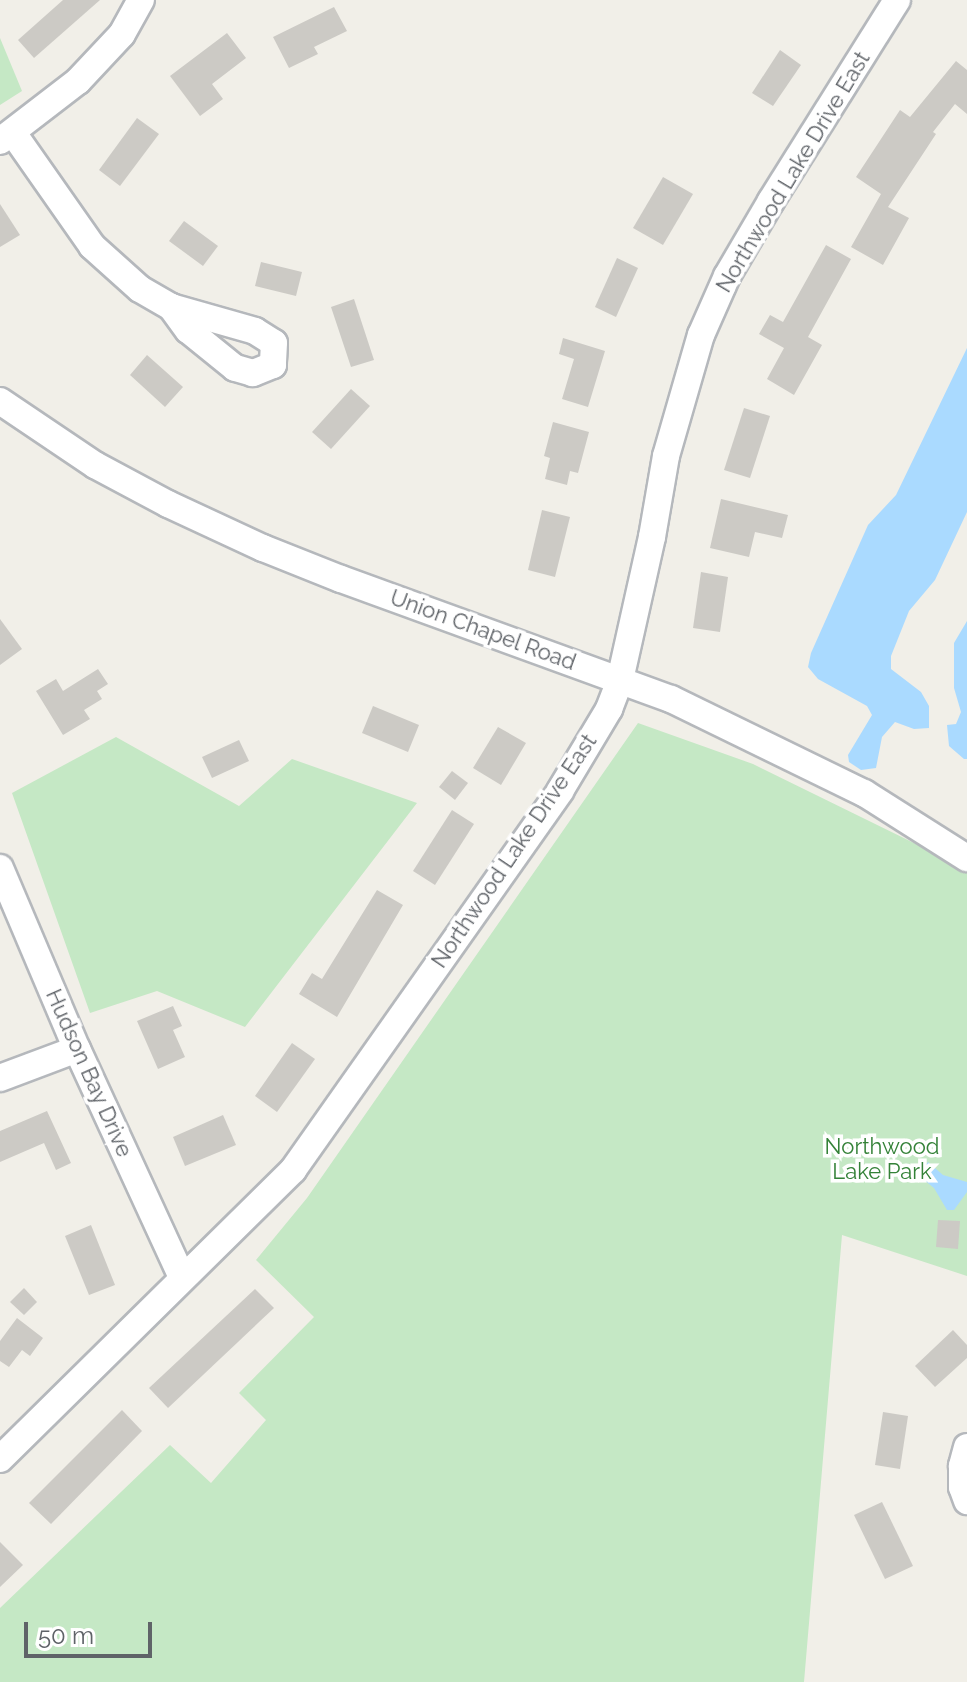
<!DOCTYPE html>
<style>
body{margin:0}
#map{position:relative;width:967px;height:1682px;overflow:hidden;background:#f1efe8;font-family:Raleway,sans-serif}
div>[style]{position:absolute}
.green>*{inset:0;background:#c5e8c5}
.water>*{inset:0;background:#aadaff}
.building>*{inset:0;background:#cccac5}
.roads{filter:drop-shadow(2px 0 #b5b8bc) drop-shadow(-2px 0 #b5b8bc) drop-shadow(0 2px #b5b8bc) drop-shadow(0 -2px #b5b8bc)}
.minor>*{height:26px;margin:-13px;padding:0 13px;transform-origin:13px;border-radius:13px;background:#fff}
span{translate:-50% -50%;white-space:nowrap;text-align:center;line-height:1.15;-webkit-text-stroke:7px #fff;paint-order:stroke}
.street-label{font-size:22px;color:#5f6368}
.park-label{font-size:22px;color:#348238}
.scale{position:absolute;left:24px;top:1622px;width:128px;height:36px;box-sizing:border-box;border:4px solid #5f6368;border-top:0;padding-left:10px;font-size:24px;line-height:28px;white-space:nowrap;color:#5f6368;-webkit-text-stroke:6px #fff;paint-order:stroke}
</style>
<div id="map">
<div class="green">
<i style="clip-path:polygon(0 38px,22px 91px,0 105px)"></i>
<i style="clip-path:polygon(638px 723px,753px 764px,967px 869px,967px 1276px,842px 1235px,804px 1682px,0 1682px,0 1608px,170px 1445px,211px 1483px,266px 1420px,239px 1393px,314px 1317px,256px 1260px,307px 1198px)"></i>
<i style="clip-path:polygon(116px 737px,239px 806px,292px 759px,417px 803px,245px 1027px,157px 991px,90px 1013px,12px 793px)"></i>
</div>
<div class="water">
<i style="clip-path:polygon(967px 348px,967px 512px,935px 580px,909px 611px,891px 656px,891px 669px,921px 692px,929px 706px,929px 728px,914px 729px,895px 722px,882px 737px,876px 768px,861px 770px,849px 762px,848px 755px,872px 715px,867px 706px,818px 679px,808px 667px,811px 653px,868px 525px,896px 495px)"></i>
<i style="clip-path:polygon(967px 621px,967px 759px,964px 759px,949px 746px,947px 725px,956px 724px,961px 712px,954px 688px,954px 643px)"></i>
<i style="clip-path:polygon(928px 1162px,943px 1175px,967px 1182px,967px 1192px,954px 1210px,947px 1210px,934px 1188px,918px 1175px)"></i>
</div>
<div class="building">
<i style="clip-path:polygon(63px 0,100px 0,34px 58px,18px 40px)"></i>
<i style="clip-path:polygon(334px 7px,347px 31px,314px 47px,318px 54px,289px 68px,273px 37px)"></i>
<i style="clip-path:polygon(227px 33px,246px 58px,212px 84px,223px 99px,200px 116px,170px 76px)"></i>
<i style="clip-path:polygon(780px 50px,801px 65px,773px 106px,752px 93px)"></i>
<i style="clip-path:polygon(956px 61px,967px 70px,967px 114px,955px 104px,933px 132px,936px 134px,888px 207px,909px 218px,883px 265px,851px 247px,881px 194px,856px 177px,900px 110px,910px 117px)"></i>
<i style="clip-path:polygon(137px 118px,159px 134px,120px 186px,99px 170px)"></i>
<i style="clip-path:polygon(663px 177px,693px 194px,663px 245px,633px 228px)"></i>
<i style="clip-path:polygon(0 204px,20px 235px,0 247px)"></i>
<i style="clip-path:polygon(184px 221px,218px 246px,203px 266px,169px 241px)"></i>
<i style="clip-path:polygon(826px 245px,851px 259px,808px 337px,822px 345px,794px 395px,767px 379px,784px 348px,759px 334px,770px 315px,783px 322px)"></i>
<i style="clip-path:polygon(617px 258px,638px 268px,616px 317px,595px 307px)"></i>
<i style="clip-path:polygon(261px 262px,302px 272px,296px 296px,255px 286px)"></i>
<i style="clip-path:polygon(354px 299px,374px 360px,351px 367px,331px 307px)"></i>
<i style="clip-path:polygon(563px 338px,605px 351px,588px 407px,562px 399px,574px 359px,559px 354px)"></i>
<i style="clip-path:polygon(147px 355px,183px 387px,165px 407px,130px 375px)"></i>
<i style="clip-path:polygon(351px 389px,370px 406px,331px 449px,312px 432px)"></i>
<i style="clip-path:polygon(744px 408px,770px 416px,750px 478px,724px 470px)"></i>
<i style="clip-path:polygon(553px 422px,589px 432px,578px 473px,570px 471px,567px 485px,545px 479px,550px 458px,544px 456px)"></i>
<i style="clip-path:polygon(721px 499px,788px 515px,782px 538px,755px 532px,749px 557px,710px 548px)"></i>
<i style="clip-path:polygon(542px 510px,570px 517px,555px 577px,528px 570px)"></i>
<i style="clip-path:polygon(701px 572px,728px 577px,720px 632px,693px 628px)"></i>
<i style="clip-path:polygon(0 619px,22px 649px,0 665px)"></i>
<i style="clip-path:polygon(98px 669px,108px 684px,97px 691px,102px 699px,84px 710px,90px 719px,63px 735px,36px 691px,56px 679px,63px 691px)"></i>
<i style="clip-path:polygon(373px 706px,419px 725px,408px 752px,362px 733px)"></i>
<i style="clip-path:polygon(498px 727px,526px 743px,501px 785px,473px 768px)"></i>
<i style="clip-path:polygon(239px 740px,249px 761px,212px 778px,202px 757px)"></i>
<i style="clip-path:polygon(452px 771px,468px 783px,455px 800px,439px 787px)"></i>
<i style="clip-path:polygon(452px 810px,474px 824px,435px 885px,413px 871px)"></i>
<i style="clip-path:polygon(377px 890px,403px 905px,337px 1017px,299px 994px,312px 973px,322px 979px)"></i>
<i style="clip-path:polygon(173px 1006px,182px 1026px,173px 1030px,185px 1057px,158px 1069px,137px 1021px)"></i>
<i style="clip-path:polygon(292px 1043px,315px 1059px,277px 1112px,255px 1096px)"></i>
<i style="clip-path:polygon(47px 1111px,71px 1163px,56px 1170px,44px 1143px,0 1162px,0 1131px)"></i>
<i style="clip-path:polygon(223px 1115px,236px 1145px,185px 1166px,173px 1137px)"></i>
<i style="clip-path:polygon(938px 1220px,960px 1221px,958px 1249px,936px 1247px)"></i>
<i style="clip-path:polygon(91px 1225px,115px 1285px,89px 1295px,65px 1236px)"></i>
<i style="clip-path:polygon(24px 1288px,37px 1302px,24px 1315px,10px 1302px)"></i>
<i style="clip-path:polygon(255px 1289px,274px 1308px,168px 1408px,149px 1388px)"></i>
<i style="clip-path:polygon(17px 1318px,43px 1338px,30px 1356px,22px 1350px,9px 1367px,0 1361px,0 1341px)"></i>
<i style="clip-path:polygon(953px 1330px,967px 1345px,967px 1358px,935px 1387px,915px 1366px)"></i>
<i style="clip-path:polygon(122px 1410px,142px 1431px,51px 1524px,29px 1503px)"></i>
<i style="clip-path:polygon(883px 1412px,908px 1416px,900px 1469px,875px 1465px)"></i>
<i style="clip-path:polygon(882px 1502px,913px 1566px,885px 1579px,854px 1515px)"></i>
<i style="clip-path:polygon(0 1542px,23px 1565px,0 1587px)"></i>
</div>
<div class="roads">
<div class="minor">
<i style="left:13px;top:133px;width:138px;rotate:55deg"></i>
<i style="left:92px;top:246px;width:64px;rotate:41.9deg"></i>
<i style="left:140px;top:289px;width:36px;rotate:30deg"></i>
<i style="left:0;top:141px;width:98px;rotate:-37.6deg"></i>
<i style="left:78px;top:81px;width:64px;rotate:-46.9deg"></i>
<i style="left:122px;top:34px;width:39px;rotate:-61deg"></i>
<i style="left:171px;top:307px;width:87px;rotate:15.9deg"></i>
<i style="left:255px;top:331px;width:22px;rotate:32deg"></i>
<i style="left:274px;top:343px;width:22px;rotate:93deg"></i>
<i style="left:273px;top:365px;width:22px;rotate:158deg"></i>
<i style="left:253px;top:373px;width:19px;rotate:-164deg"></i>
<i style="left:235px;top:368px;width:60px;rotate:-141deg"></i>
<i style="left:188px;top:330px;width:29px;rotate:-126deg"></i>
<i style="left:0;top:401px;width:115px;rotate:34deg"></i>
<i style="left:95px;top:465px;width:83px;rotate:28.1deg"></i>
<i style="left:168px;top:504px;width:105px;rotate:24.9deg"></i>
<i style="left:263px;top:548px;width:84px;rotate:21.7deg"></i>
<i style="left:341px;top:579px;width:351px;rotate:20deg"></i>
<i style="left:671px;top:699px;width:215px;rotate:26deg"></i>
<i style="left:864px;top:793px;width:122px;rotate:32.3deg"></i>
<i style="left:0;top:868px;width:197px;rotate:67deg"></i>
<i style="left:77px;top:1049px;width:251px;rotate:65.3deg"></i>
<i style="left:0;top:1078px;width:82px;rotate:-20.6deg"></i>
<i style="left:967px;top:1447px;width:20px;rotate:105deg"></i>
<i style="left:962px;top:1466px;width:21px;rotate:90deg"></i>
<i style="left:962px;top:1487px;width:15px;rotate:70deg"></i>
<i style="left:0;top:1459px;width:412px;rotate:-44.6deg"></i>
<i style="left:293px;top:1170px;width:464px;rotate:-54.8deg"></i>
<i style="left:560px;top:791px;width:96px;rotate:-59.1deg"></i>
<i style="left:609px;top:709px;width:31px;rotate:-69deg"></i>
<i style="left:620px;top:680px;width:147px;rotate:-77.4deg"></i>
<i style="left:652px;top:537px;width:82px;rotate:-80.2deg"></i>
<i style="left:666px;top:456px;width:126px;rotate:-73.9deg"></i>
<i style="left:701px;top:335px;width:64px;rotate:-66.2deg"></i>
<i style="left:727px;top:276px;width:87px;rotate:-59.6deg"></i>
<i style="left:771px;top:201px;width:237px;rotate:-57.9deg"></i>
</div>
</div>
<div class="street-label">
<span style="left:793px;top:172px;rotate:-59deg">Northwood Lake Drive East</span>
<span style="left:483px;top:630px;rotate:20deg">Union Chapel Road</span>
<span style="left:514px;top:851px;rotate:-56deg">Northwood Lake Drive East</span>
<span style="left:89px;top:1073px;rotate:66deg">Hudson Bay Drive</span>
</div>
<div class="park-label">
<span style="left:882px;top:1159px">Northwood<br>Lake Park</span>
</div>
<div class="scale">50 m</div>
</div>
